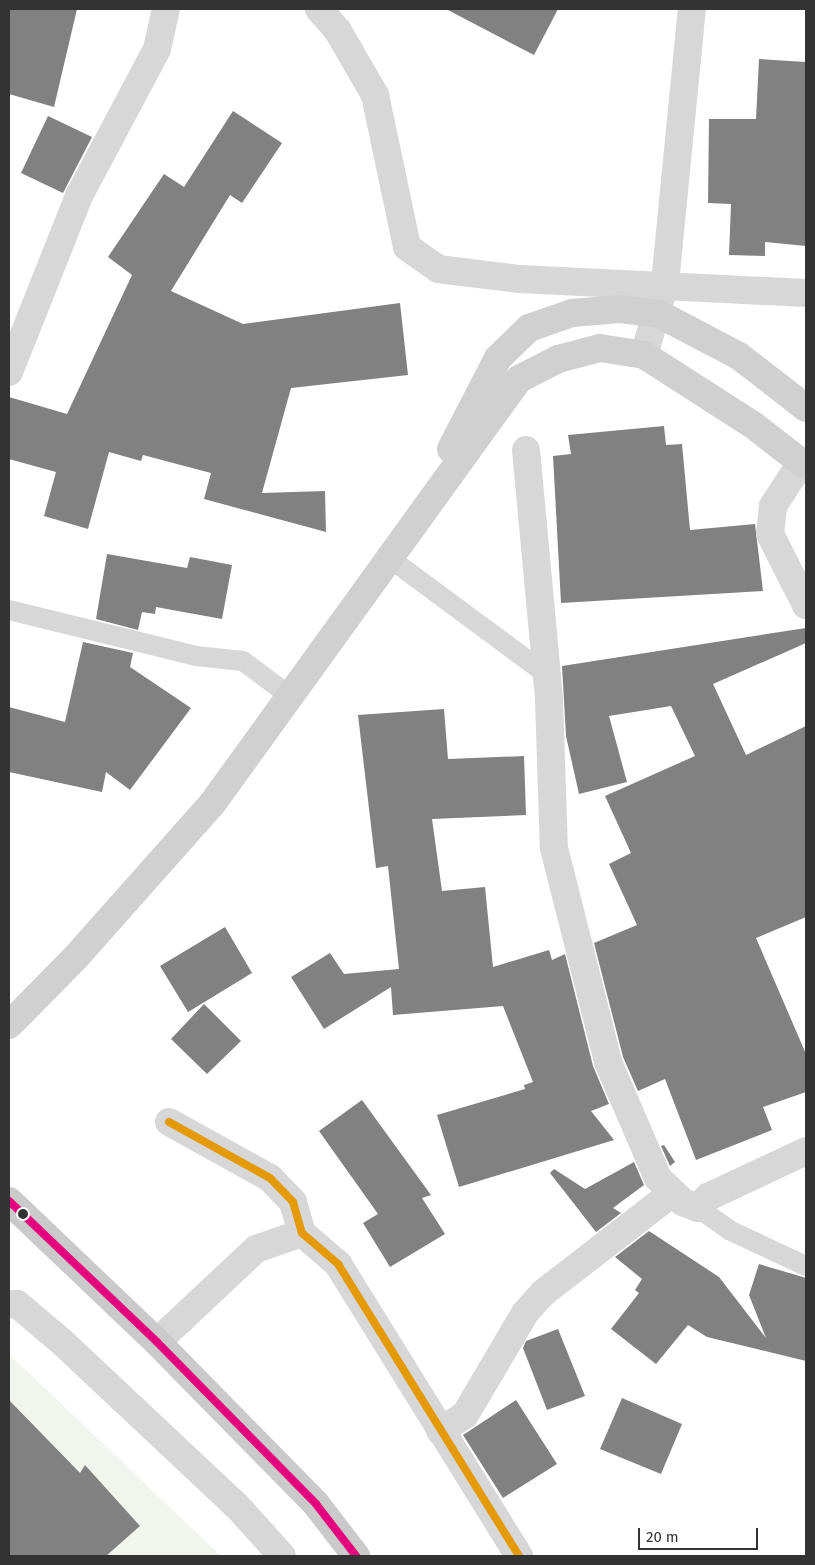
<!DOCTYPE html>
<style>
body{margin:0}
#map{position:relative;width:815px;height:1565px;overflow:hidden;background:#fff;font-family:"Fira Sans",sans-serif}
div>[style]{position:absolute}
.green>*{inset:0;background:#f1f5ed}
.building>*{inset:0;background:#818181}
.lane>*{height:20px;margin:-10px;padding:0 10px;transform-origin:10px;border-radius:10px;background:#d7d7d7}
.street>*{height:28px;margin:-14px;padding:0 14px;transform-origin:14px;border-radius:14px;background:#d7d7d7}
.secondary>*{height:28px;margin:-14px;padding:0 14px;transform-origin:14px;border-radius:14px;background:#d0d0d0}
.primary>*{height:28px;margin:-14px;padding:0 14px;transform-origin:14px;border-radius:14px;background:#cacaca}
.bus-1>*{height:8px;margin:-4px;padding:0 4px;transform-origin:4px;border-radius:4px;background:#e39a05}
.bus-2>*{height:8px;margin:-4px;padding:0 4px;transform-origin:4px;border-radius:4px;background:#e5007d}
.dots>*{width:14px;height:14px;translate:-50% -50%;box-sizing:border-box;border:2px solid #fff;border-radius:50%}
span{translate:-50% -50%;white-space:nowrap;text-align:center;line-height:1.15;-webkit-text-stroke:5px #fff;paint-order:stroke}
.frame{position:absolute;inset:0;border:10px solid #333;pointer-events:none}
.scale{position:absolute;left:638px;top:1528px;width:120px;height:22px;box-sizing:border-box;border:2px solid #333;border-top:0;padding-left:6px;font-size:15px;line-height:18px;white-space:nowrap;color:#333;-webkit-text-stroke:4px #fff;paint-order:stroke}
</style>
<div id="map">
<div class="green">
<i style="clip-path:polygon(9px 1354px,221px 1556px,9px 1556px)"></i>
</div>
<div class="building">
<i style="clip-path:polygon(9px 9px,77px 9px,54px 107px,9px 94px)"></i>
<i style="clip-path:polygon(446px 9px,558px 9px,534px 55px)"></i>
<i style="clip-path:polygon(759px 59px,806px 62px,806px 246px,765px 242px,765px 256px,729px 255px,731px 204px,708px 203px,709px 119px,756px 119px)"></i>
<i style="clip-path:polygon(233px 111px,282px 143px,242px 203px,230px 195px,171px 291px,243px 324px,400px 303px,408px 375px,291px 388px,262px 493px,325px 491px,326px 532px,204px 499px,211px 473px,143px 455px,141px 461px,109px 452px,88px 529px,44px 516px,56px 472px,9px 459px,9px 397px,67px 414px,132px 275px,108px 257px,164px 174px,184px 187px)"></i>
<i style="clip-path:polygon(48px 116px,92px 137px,63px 193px,21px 173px)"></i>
<i style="clip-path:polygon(664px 426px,666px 445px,682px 444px,690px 530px,755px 524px,763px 591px,561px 603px,553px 456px,571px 454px,568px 435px)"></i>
<i style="clip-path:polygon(107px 554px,187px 568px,190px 557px,232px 565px,222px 619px,156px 607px,155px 614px,142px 612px,138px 630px,96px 619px)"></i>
<i style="clip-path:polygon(806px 628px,806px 643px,713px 684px,746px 755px,806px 726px,806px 917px,756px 938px,806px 1054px,806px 1092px,763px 1107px,772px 1130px,696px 1160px,665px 1079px,638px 1091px,623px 1057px,594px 943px,637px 925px,609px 864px,631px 853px,605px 796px,695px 756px,671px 706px,609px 716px,627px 782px,579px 794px,566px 736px,562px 666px)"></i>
<i style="clip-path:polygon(83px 642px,133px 653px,130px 667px,191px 708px,130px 790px,106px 772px,102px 792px,9px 772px,9px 707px,65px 722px)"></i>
<i style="clip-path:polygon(444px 709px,448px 759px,524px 756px,526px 815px,432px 819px,442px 891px,485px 887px,493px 967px,549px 950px,552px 960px,565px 954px,593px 1066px,609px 1104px,591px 1111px,614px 1140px,459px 1187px,437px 1115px,525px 1089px,524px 1085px,533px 1082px,503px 1006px,393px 1015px,391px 987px,324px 1029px,291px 977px,330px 953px,344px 974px,399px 969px,388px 866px,376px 868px,358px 715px)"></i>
<i style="clip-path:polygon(225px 927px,252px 973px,188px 1012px,160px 966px)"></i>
<i style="clip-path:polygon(204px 1004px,241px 1041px,207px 1074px,171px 1039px)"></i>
<i style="clip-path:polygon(362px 1100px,431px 1195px,422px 1198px,445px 1234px,390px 1267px,363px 1223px,378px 1214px,319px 1131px)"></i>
<i style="clip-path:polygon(664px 1145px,675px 1162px,670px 1166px,661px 1146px)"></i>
<i style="clip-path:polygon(634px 1162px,644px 1185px,613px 1208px,621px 1213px,596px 1232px,550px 1173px,554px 1169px,585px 1189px)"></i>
<i style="clip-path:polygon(649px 1231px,719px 1277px,766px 1338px,749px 1295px,759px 1264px,806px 1278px,806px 1361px,707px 1337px,688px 1325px,656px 1364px,611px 1329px,639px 1293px,635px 1290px,642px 1279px,615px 1257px)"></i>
<i style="clip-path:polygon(558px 1329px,585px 1396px,547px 1410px,523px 1348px,526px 1341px)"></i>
<i style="clip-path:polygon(622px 1398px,682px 1424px,661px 1474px,600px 1449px)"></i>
<i style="clip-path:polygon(9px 1400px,80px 1473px,85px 1465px,140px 1526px,106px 1556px,9px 1556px)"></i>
<i style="clip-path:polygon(516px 1400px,557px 1464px,503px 1498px,463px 1435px)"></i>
</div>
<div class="lane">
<i style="left:388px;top:557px;width:197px;rotate:36.5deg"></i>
<i style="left:9px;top:610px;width:193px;rotate:13.8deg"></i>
<i style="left:196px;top:656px;width:47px;rotate:6.1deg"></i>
<i style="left:243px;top:661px;width:59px;rotate:36.7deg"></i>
<i style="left:698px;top:1208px;width:38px;rotate:35deg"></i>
<i style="left:729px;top:1230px;width:85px;rotate:25.1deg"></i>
</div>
<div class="street">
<i style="left:319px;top:9px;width:29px;rotate:49deg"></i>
<i style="left:338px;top:31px;width:74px;rotate:60deg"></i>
<i style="left:375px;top:95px;width:155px;rotate:78.1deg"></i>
<i style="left:407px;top:247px;width:38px;rotate:35deg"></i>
<i style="left:438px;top:269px;width:83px;rotate:7deg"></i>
<i style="left:520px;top:279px;width:286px;rotate:2.8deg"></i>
<i style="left:644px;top:355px;width:75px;rotate:-73.7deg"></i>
<i style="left:665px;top:283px;width:275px;rotate:-84.4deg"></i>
<i style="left:9px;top:372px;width:192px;rotate:-68.3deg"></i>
<i style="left:80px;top:194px;width:164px;rotate:-62deg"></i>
<i style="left:157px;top:49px;width:41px;rotate:-77.3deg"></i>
<i style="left:526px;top:450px;width:251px;rotate:84.7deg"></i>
<i style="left:549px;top:700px;width:148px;rotate:88.1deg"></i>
<i style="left:554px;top:848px;width:221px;rotate:75.8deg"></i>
<i style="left:608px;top:1062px;width:126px;rotate:66.7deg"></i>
<i style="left:658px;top:1178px;width:35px;rotate:44deg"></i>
<i style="left:683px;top:1202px;width:16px;rotate:22deg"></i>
<i style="left:698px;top:1208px;width:15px;rotate:-48deg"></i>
<i style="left:708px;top:1197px;width:108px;rotate:-25.1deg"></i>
<i style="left:801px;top:463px;width:51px;rotate:123.1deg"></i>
<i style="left:773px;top:506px;width:28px;rotate:96deg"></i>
<i style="left:770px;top:534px;width:80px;rotate:63.1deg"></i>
<i style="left:169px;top:1122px;width:115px;rotate:29deg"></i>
<i style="left:270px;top:1178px;width:33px;rotate:46deg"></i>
<i style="left:293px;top:1202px;width:32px;rotate:74deg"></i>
<i style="left:302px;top:1233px;width:48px;rotate:40.7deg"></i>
<i style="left:338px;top:1264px;width:344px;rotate:58.2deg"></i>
<i style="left:9px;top:1304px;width:8px"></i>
<i style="left:17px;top:1304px;width:57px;rotate:40.1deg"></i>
<i style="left:61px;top:1341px;width:241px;rotate:43.2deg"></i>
<i style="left:237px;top:1506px;width:67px;rotate:48deg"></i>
<i style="left:157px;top:1342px;width:136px;rotate:-43.2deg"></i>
<i style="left:256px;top:1249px;width:49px;rotate:-19.2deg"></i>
<i style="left:440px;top:1431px;width:30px;rotate:-33deg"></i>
<i style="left:465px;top:1415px;width:118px;rotate:-59.5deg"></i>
<i style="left:525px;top:1313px;width:27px;rotate:-48deg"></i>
<i style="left:543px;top:1293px;width:162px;rotate:-37.7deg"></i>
</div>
<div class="secondary">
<i style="left:451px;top:449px;width:102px;rotate:-62.7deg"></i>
<i style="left:498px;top:358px;width:43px;rotate:-44.1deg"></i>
<i style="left:529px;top:328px;width:46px;rotate:-19.2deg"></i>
<i style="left:572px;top:313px;width:48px;rotate:-4.8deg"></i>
<i style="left:620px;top:309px;width:39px;rotate:7deg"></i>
<i style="left:659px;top:314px;width:90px;rotate:27.7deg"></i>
<i style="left:739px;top:356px;width:85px;rotate:37.8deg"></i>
<i style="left:9px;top:1025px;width:95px;rotate:-45.4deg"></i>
<i style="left:76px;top:957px;width:205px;rotate:-48.4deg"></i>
<i style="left:212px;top:804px;width:524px;rotate:-54.16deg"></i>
<i style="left:519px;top:379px;width:44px;rotate:-27.1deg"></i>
<i style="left:558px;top:359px;width:43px;rotate:-14.7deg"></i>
<i style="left:600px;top:348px;width:45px;rotate:9deg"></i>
<i style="left:644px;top:355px;width:130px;rotate:32.7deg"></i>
<i style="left:753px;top:425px;width:67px;rotate:37.7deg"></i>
</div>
<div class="primary">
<i style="left:9px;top:1201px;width:204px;rotate:43.6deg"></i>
<i style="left:157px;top:1342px;width:227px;rotate:45.5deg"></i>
<i style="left:316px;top:1504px;width:66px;rotate:52.4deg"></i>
</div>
<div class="bus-1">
<i style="left:169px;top:1122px;width:115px;rotate:29deg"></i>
<i style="left:270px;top:1178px;width:33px;rotate:46deg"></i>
<i style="left:293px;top:1202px;width:32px;rotate:74deg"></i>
<i style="left:302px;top:1233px;width:48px;rotate:40.7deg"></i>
<i style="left:338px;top:1264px;width:344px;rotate:58.2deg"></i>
</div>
<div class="bus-2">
<i style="left:9px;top:1201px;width:204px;rotate:43.6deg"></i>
<i style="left:157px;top:1342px;width:227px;rotate:45.5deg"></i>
<i style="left:316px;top:1504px;width:66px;rotate:52.4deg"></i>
</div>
<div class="dots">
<i style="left:23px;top:1214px;background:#333"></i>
</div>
<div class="frame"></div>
<div class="scale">20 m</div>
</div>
